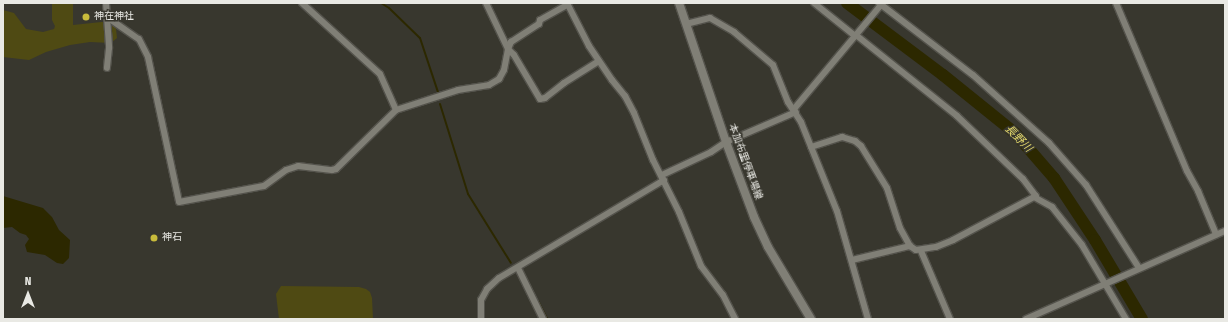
<!DOCTYPE html>
<meta charset="utf-8">
<style>
body{margin:0}
#map{position:relative;width:1228px;height:322px;overflow:hidden;background:#38372e;font-family:"Fira Sans Condensed","Noto Sans JP",sans-serif}
div>[style]{position:absolute}
.green>*{inset:0;background:#4f4a13}
.water>*{inset:0;background:#2c2800}
.stream>*{height:2px;margin:-1px;padding:0 1px;transform-origin:1px;border-radius:1px;background:#2c2800}
.river>*{height:12px;margin:-6px;padding:0 6px;transform-origin:6px;border-radius:6px;background:#2c2800}
.roads{filter:drop-shadow(1px 0 #54534c) drop-shadow(-1px 0 #54534c) drop-shadow(0 1px #54534c) drop-shadow(0 -1px #54534c)}
.street>*{height:6px;margin:-3px;padding:0 3px;transform-origin:3px;border-radius:3px;background:#807f76}
.secondary>*{height:8px;margin:-4px;padding:0 4px;transform-origin:4px;border-radius:4px;background:#807f76}
.dots>*{width:11px;height:11px;translate:-50% -50%;box-sizing:border-box;border:2px solid #38372e;border-radius:50%}
span{translate:-50% -50%;white-space:nowrap;text-align:center;line-height:1.15;-webkit-text-stroke:3px #38372e;paint-order:stroke}
.poi-label{font-size:10px;color:#e9e9e4}
.left{translate:0 -50%;text-align:left}
.street-label{font-size:10px;color:#e9e9e4}
.water-label{font-size:11px;color:#e4d96c;font-style:italic}
.frame{position:absolute;inset:0;border:4px solid #e9e9e4;pointer-events:none}
.north{position:absolute;left:8px;top:274px;width:40px;height:40px;-webkit-text-stroke:3px #38372e;paint-order:stroke;rotate:0deg;font-size:11px;font-weight:700;line-height:16px;text-align:center;color:#e9e9e4}
.north::after{content:'';display:block;margin:auto;width:14px;height:18px;background:#e9e9e4;clip-path:polygon(50% 0,100% 100%,50% 72%,0 100%)}
</style>
<div id="map">
<div class="green">
<i style="clip-path:polygon(52px 3px,73px 3px,73px 25px,111px 21px,116px 29px,117px 38px,111px 43px,90px 42px,70px 45px,46px 52px,29px 60px,3px 57px,3px 10px,14px 13px,26px 29px,43px 32px,54px 29px,55px 26px,52px 20px)"></i>
<i style="clip-path:polygon(281px 286px,359px 287px,366px 289px,370px 292px,372px 298px,373px 319px,279px 319px,276px 294px)"></i>
</div>
<div class="water">
<i style="clip-path:polygon(3px 196px,43px 208px,52px 217px,59px 230px,70px 240px,69px 258px,63px 264px,57px 263px,45px 255px,27px 252px,25px 245px,29px 239px,26px 235px,20px 233px,12px 227px,3px 228px)"></i>
</div>
<div class="stream">
<i style="left:381px;top:3px;width:9px;rotate:32deg"></i>
<i style="left:389px;top:8px;width:43px;rotate:44.1deg"></i>
<i style="left:420px;top:38px;width:57px;rotate:71.6deg"></i>
<i style="left:440px;top:104px;width:94px;rotate:72.7deg"></i>
<i style="left:468px;top:194px;width:81px;rotate:58.1deg"></i>
<i style="left:538px;top:301px;width:20px;rotate:63deg"></i>
</div>
<div class="river">
<i style="left:847px;top:3px;width:120px;rotate:36.9deg"></i>
<i style="left:943px;top:75px;width:92px;rotate:38.9deg"></i>
<i style="left:1015px;top:133px;width:60px;rotate:49.1deg"></i>
<i style="left:1054px;top:178px;width:74px;rotate:56.5deg"></i>
<i style="left:1095px;top:240px;width:92px;rotate:59.3deg"></i>
</div>
<div class="roads">
<div class="street">
<i style="left:106px;top:3px;width:14px;rotate:86deg"></i>
<i style="left:107px;top:17px;width:39px;rotate:35deg"></i>
<i style="left:139px;top:39px;width:20px;rotate:63deg"></i>
<i style="left:148px;top:57px;width:148px;rotate:77.9deg"></i>
<i style="left:179px;top:202px;width:86px;rotate:-10.7deg"></i>
<i style="left:264px;top:186px;width:27px;rotate:-36deg"></i>
<i style="left:286px;top:170px;width:13px;rotate:-18deg"></i>
<i style="left:298px;top:166px;width:34px;rotate:7deg"></i>
<i style="left:332px;top:170px;width:4px;rotate:-14deg"></i>
<i style="left:336px;top:169px;width:84px;rotate:-44.5deg"></i>
<i style="left:396px;top:110px;width:65px;rotate:-17.9deg"></i>
<i style="left:458px;top:90px;width:31px;rotate:-9deg"></i>
<i style="left:489px;top:85px;width:12px;rotate:-31deg"></i>
<i style="left:499px;top:79px;width:10px;rotate:-61deg"></i>
<i style="left:504px;top:70px;width:21px;rotate:-79deg"></i>
<i style="left:508px;top:49px;width:8px;rotate:-67deg"></i>
<i style="left:511px;top:42px;width:33px;rotate:-33deg"></i>
<i style="left:539px;top:24px;width:4px;rotate:-76deg"></i>
<i style="left:540px;top:20px;width:31px;rotate:-29deg"></i>
<i style="left:302px;top:3px;width:105px;rotate:42.3deg"></i>
<i style="left:380px;top:74px;width:39px;rotate:66deg"></i>
<i style="left:486px;top:3px;width:51px;rotate:64.4deg"></i>
<i style="left:508px;top:49px;width:8px;rotate:45deg"></i>
<i style="left:514px;top:55px;width:51px;rotate:59.4deg"></i>
<i style="left:540px;top:99px;width:5px;rotate:-11deg"></i>
<i style="left:545px;top:98px;width:24px;rotate:-38deg"></i>
<i style="left:564px;top:83px;width:41px;rotate:-32.2deg"></i>
<i style="left:567px;top:3px;width:48px;rotate:62.9deg"></i>
<i style="left:589px;top:46px;width:41px;rotate:55.9deg"></i>
<i style="left:612px;top:80px;width:21px;rotate:51deg"></i>
<i style="left:625px;top:96px;width:19px;rotate:62deg"></i>
<i style="left:634px;top:113px;width:51px;rotate:68deg"></i>
<i style="left:653px;top:160px;width:58px;rotate:63.4deg"></i>
<i style="left:679px;top:212px;width:58px;rotate:67.8deg"></i>
<i style="left:701px;top:266px;width:36px;rotate:53deg"></i>
<i style="left:723px;top:295px;width:27px;rotate:63deg"></i>
<i style="left:814px;top:3px;width:53px;rotate:38.8deg"></i>
<i style="left:879px;top:3px;width:118px;rotate:37.5deg"></i>
<i style="left:973px;top:75px;width:102px;rotate:41.8deg"></i>
<i style="left:1049px;top:143px;width:56px;rotate:48.6deg"></i>
<i style="left:1086px;top:185px;width:98px;rotate:57.4deg"></i>
<i style="left:1116px;top:3px;width:182px;rotate:67.1deg"></i>
<i style="left:1187px;top:171px;width:23px;rotate:61deg"></i>
<i style="left:1198px;top:191px;width:47px;rotate:67.3deg"></i>
<i style="left:107px;top:17px;width:31px;rotate:86deg"></i>
<i style="left:109px;top:48px;width:20px;rotate:96deg"></i>
<i style="left:686px;top:24px;width:25px;rotate:-14deg"></i>
<i style="left:710px;top:18px;width:28px;rotate:30deg"></i>
<i style="left:734px;top:32px;width:51px;rotate:40.2deg"></i>
<i style="left:773px;top:65px;width:40px;rotate:68deg"></i>
<i style="left:788px;top:102px;width:24px;rotate:57deg"></i>
<i style="left:801px;top:122px;width:96px;rotate:68deg"></i>
<i style="left:837px;top:211px;width:112px;rotate:74deg"></i>
<i style="left:856px;top:35px;width:129px;rotate:38.7deg"></i>
<i style="left:957px;top:116px;width:91px;rotate:43.7deg"></i>
<i style="left:1023px;top:179px;width:21px;rotate:53deg"></i>
<i style="left:1036px;top:196px;width:2px;rotate:153deg"></i>
<i style="left:794px;top:109px;width:136px;rotate:-50.1deg"></i>
<i style="left:811px;top:147px;width:33px;rotate:-18deg"></i>
<i style="left:842px;top:137px;width:14px;rotate:17deg"></i>
<i style="left:855px;top:141px;width:8px;rotate:40deg"></i>
<i style="left:861px;top:146px;width:49px;rotate:58.2deg"></i>
<i style="left:887px;top:188px;width:42px;rotate:72deg"></i>
<i style="left:900px;top:228px;width:21px;rotate:61deg"></i>
<i style="left:910px;top:246px;width:7px;rotate:34deg"></i>
<i style="left:916px;top:250px;width:20px;rotate:-9deg"></i>
<i style="left:936px;top:247px;width:18px;rotate:-22deg"></i>
<i style="left:953px;top:240px;width:92px;rotate:-28deg"></i>
<i style="left:662px;top:175px;width:54px;rotate:-25.1deg"></i>
<i style="left:711px;top:152px;width:18px;rotate:-34deg"></i>
<i style="left:726px;top:142px;width:76px;rotate:-23.2deg"></i>
<i style="left:1034px;top:197px;width:21px;rotate:29deg"></i>
<i style="left:1052px;top:207px;width:48px;rotate:51.7deg"></i>
<i style="left:1082px;top:245px;width:86px;rotate:59.3deg"></i>
<i style="left:921px;top:251px;width:74px;rotate:66.9deg"></i>
<i style="left:852px;top:260px;width:60px;rotate:-13.6deg"></i>
<i style="left:518px;top:268px;width:57px;rotate:63.9deg"></i>
<i style="left:481px;top:319px;width:19px;rotate:-90deg"></i>
<i style="left:481px;top:300px;width:13px;rotate:-61deg"></i>
<i style="left:487px;top:289px;width:16px;rotate:-43deg"></i>
<i style="left:499px;top:278px;width:192px;rotate:-30.7deg"></i>
<i style="left:1026px;top:319px;width:218px;rotate:-23.9deg"></i>
</div>
<div class="secondary">
<i style="left:679px;top:3px;width:147px;rotate:71.3deg"></i>
<i style="left:726px;top:142px;width:80px;rotate:69.5deg"></i>
<i style="left:754px;top:217px;width:33px;rotate:65deg"></i>
<i style="left:768px;top:247px;width:84px;rotate:59.2deg"></i>
</div>
</div>
<div class="dots">
<i style="left:86px;top:17px;background:#c8bb3b"></i>
<i style="left:154px;top:238px;background:#c8bb3b"></i>
</div>
<div class="poi-label">
<span class="left" style="left:94px;top:17px">神在神社</span>
<span class="left" style="left:162px;top:238px">神石</span>
</div>
<div class="street-label">
<span style="left:745px;top:162px;rotate:70deg">本加布里停車場線</span>
</div>
<div class="water-label">
<span style="left:1018px;top:139px;rotate:45deg">長野川</span>
</div>
<div class="frame"></div>
<div class="north">N</div>
</div>
